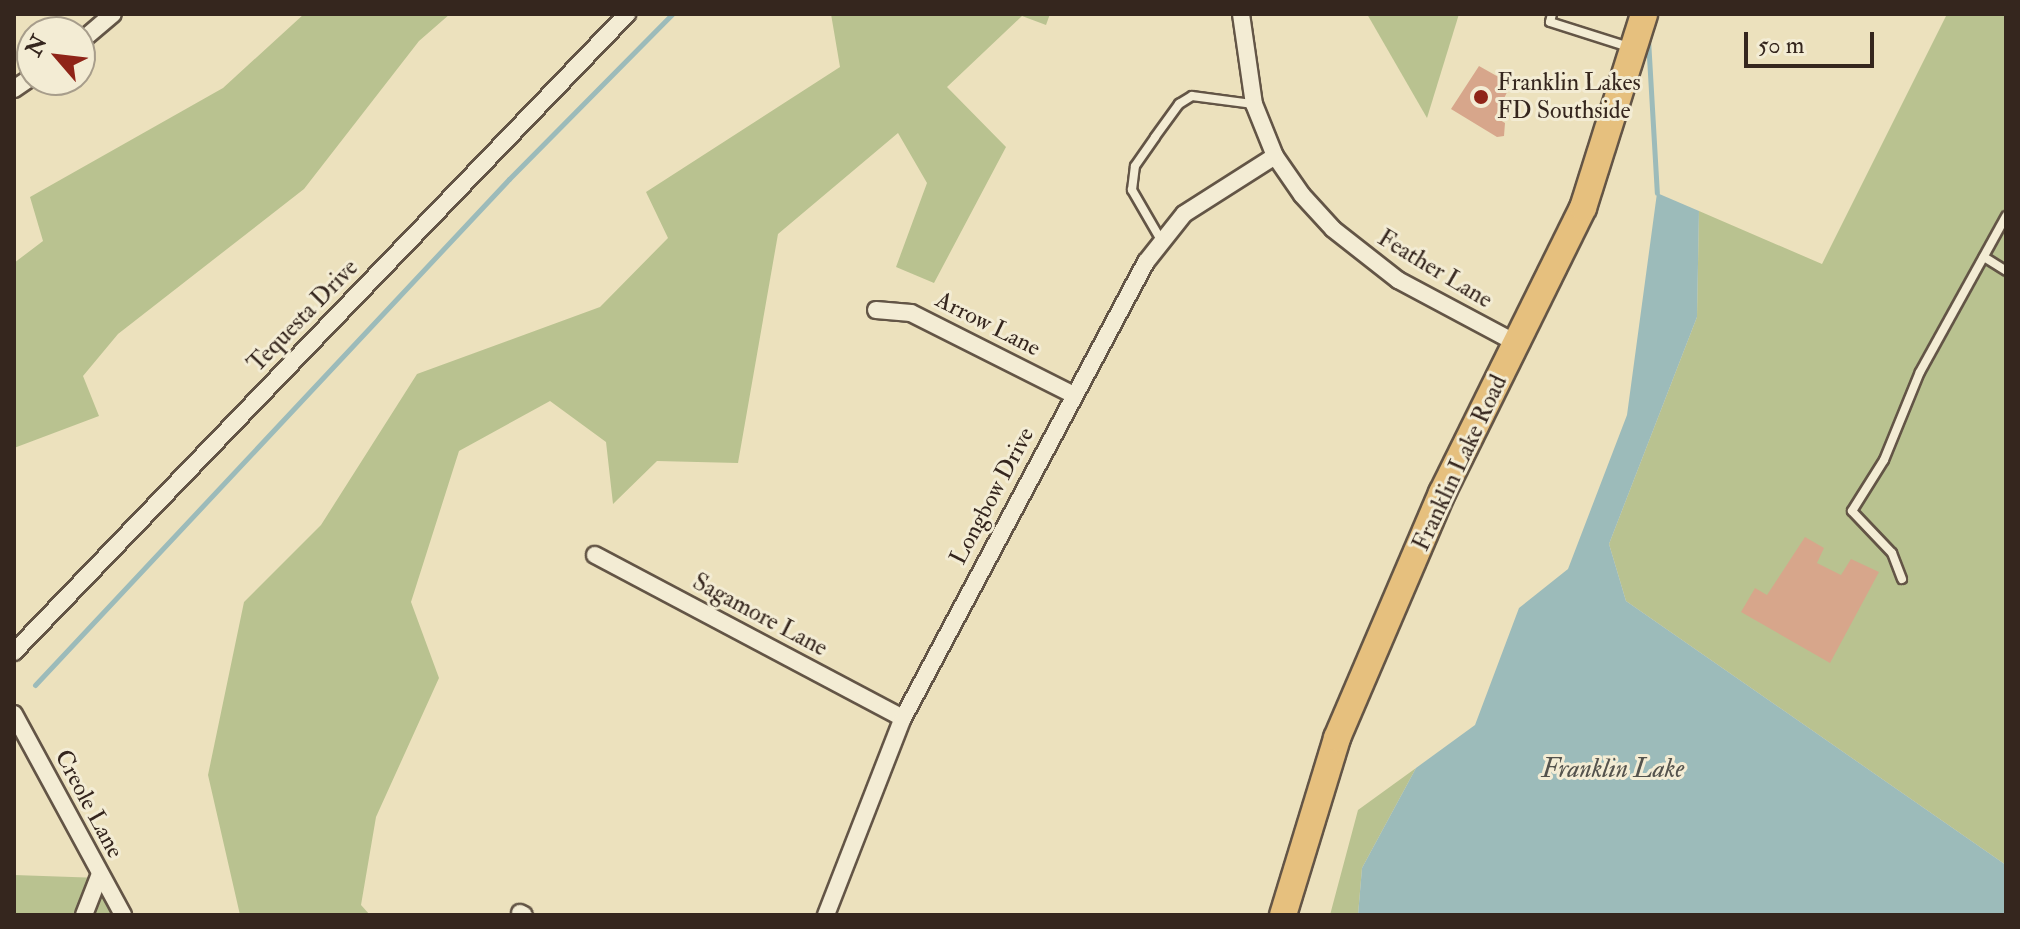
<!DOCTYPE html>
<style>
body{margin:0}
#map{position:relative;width:2020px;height:929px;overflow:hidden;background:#ece1bd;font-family:"IM FELL Double Pica",serif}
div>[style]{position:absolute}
.green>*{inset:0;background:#b9c290}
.water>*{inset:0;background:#9cbbba}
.stream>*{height:5px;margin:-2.5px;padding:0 2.5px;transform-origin:2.5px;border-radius:2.5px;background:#9cbbba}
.building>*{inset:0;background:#d7a68b}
.roads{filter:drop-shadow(2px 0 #635546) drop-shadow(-2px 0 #635546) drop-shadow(0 2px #635546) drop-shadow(0 -2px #635546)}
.lane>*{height:8px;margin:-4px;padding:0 4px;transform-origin:4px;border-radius:4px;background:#f3ecd4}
.street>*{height:16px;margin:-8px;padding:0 8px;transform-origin:8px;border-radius:8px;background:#f3ecd4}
.primary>*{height:26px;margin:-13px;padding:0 13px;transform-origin:13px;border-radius:13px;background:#e6c07e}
.dots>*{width:22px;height:22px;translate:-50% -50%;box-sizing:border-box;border:4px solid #f3ecd4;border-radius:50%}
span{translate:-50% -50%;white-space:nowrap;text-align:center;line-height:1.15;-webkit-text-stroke:6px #f3ecd4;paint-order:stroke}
.poi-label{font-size:24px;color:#35261e}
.left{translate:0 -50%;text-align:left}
.street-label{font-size:24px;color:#35261e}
.water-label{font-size:26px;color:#54534d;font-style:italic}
.frame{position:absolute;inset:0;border:16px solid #35261e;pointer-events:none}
.north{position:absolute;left:16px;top:16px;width:80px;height:80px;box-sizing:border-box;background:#f3ecd4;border:2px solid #a79d8b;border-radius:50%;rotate:298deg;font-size:22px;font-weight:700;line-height:32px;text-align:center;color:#35261e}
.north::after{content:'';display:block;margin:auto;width:28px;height:36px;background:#8f2418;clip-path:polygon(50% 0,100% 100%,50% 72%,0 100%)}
.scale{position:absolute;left:1744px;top:32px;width:130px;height:36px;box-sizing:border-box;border:4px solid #35261e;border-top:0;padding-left:10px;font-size:24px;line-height:28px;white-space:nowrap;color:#35261e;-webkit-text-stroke:6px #f3ecd4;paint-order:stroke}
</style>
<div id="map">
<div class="green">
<i style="clip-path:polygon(304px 14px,450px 14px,419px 41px,304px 189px,118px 334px,83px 376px,99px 416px,14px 448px,14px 263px,43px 241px,30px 197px,223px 88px)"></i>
<i style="clip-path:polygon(831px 14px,1050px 14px,1046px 25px,1022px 16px,947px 87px,1006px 147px,934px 283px,896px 267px,927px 183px,898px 133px,778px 234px,738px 463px,657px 461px,613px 504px,606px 442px,550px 401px,459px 451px,411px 602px,439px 678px,376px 817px,361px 905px,370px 915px,240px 915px,208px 775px,244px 602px,321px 525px,417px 374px,600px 307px,668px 238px,646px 192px,840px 67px)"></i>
<i style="clip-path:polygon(1367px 14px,1459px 14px,1427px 118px)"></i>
<i style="clip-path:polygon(1947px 14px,2006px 14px,2006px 865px,1626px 601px,1609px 544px,1697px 317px,1699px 211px,1822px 264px)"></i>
<i style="clip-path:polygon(1416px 768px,1362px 868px,1358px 915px,1330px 915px,1358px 810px)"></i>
<i style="clip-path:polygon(14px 875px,101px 878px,114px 915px,14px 915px)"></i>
</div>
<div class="water">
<i style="clip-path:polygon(1657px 193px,1699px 211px,1697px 317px,1609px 544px,1626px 601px,2006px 865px,2006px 915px,1358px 915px,1362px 868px,1416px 768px,1475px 725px,1519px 608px,1568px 569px,1627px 415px)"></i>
</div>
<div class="stream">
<i style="left:1648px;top:39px;width:154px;rotate:86.7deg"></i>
<i style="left:35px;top:685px;width:693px;rotate:-46.87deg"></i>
<i style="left:509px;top:179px;width:232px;rotate:-45.3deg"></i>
</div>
<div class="building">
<i style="clip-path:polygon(1479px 66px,1511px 84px,1495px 117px,1505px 123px,1504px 136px,1497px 137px,1451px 109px)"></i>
<i style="clip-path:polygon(1805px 537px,1824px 548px,1817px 563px,1841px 575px,1851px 559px,1879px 572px,1830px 663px,1741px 612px,1755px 588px,1767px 595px)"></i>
</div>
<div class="roads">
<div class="lane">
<i style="left:1552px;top:14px;width:8px;rotate:104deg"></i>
<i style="left:1550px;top:22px;width:83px;rotate:17.6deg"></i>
<i style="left:1161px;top:240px;width:58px;rotate:-120.1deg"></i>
<i style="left:1132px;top:190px;width:24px;rotate:-83deg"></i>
<i style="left:1135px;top:166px;width:35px;rotate:-55deg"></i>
<i style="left:1155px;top:137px;width:41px;rotate:-54deg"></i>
<i style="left:1179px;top:104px;width:15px;rotate:-32deg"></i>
<i style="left:1192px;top:96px;width:62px;rotate:7.5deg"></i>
<i style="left:1984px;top:257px;width:26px;rotate:32deg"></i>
<i style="left:1902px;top:579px;width:28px;rotate:-111deg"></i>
<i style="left:1892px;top:553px;width:58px;rotate:-133.6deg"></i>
<i style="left:1852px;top:511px;width:60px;rotate:-57.9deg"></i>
<i style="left:1884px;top:460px;width:95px;rotate:-67.8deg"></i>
<i style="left:1920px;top:372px;width:178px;rotate:-61.1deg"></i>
</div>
<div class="street">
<i style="left:1241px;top:14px;width:91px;rotate:81.8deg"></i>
<i style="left:1254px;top:104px;width:56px;rotate:68deg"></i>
<i style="left:1275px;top:156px;width:47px;rotate:55.3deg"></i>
<i style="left:1302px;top:195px;width:46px;rotate:47.6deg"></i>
<i style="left:1333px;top:229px;width:83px;rotate:38.1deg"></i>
<i style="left:1398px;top:280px;width:136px;rotate:28.1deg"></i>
<i style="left:80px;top:42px;width:43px;rotate:-40.3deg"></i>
<i style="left:14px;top:89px;width:22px;rotate:-34deg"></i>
<i style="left:876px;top:310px;width:35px;rotate:5deg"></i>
<i style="left:911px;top:313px;width:182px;rotate:26.7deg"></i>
<i style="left:595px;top:555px;width:348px;rotate:27.9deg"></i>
<i style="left:14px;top:652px;width:885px;rotate:-46.14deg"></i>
<i style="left:14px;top:714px;width:229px;rotate:61.5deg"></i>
<i style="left:520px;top:913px;width:4px;rotate:27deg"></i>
<i style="left:84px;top:915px;width:44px;rotate:-68.7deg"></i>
<i style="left:826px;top:915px;width:212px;rotate:-68.7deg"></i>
<i style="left:903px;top:718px;width:517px;rotate:-61.95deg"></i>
<i style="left:1146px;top:262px;width:61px;rotate:-51.6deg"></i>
<i style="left:1184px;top:214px;width:108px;rotate:-32.5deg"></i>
</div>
<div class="primary">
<i style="left:1283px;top:915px;width:185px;rotate:-73deg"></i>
<i style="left:1337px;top:738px;width:267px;rotate:-66.8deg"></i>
<i style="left:1442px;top:493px;width:318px;rotate:-63.7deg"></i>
<i style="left:1583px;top:208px;width:203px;rotate:-72.5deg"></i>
</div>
</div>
<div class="dots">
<i style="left:1481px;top:97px;background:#8f2418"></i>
</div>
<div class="poi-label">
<span class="left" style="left:1497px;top:97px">Franklin Lakes<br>FD Southside</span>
</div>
<div class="street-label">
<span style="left:1435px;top:269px;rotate:31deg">Feather Lane</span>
<span style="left:303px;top:316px;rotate:-46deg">Tequesta Drive</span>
<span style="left:988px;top:324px;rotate:27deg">Arrow Lane</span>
<span style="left:1460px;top:463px;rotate:-65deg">Franklin Lake Road</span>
<span style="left:992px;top:496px;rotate:-62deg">Longbow Drive</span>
<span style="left:760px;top:615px;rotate:28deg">Sagamore Lane</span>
<span style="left:89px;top:804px;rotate:62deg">Creole Lane</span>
</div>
<div class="water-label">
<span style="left:1613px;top:770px">Franklin Lake</span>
</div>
<div class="frame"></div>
<div class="north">N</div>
<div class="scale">50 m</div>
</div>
